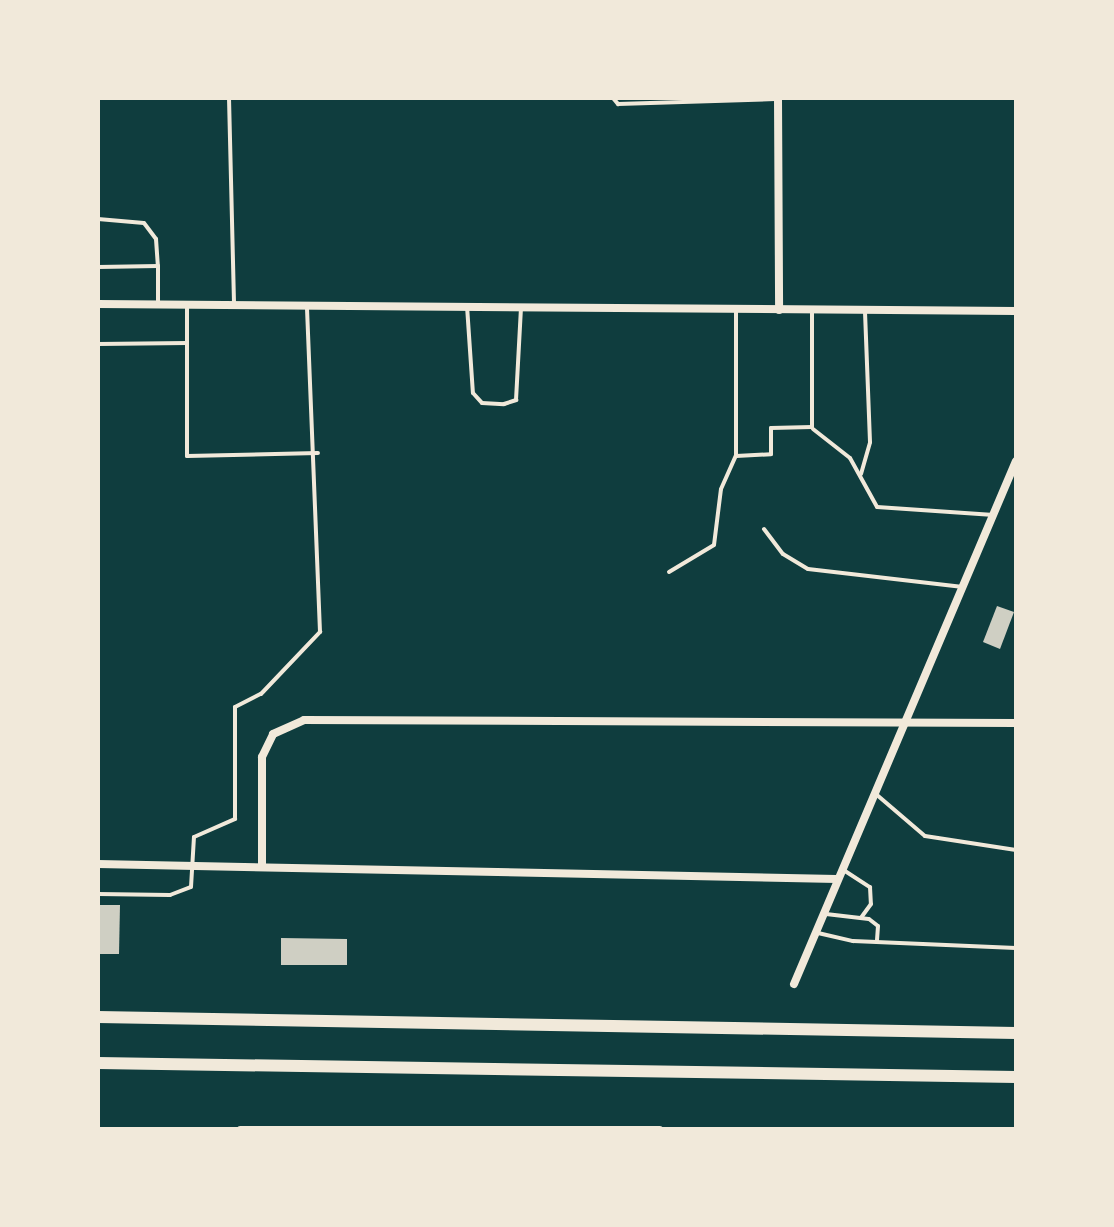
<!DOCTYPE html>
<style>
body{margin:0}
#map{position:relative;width:1114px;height:1227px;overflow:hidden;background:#0f3d3e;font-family:Montserrat,sans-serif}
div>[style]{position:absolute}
.building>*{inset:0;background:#cfcfc3}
.service>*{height:4px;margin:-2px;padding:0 2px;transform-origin:2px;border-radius:2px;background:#f1e9da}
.minor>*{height:8px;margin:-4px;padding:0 4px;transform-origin:4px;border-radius:4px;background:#f1e9da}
.tertiary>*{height:9px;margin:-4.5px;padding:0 4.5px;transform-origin:4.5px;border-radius:4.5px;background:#f1e9da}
.motorway>*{height:12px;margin:-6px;padding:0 6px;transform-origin:6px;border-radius:6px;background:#f1e9da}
span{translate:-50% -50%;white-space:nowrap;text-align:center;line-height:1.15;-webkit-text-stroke:8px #f1e9da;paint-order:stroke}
.frame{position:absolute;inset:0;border:100px solid #f1e9da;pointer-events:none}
</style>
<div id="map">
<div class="building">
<i style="clip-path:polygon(997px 606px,1014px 612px,1000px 649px,983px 642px)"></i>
<i style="clip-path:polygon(98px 905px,120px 905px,119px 954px,98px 954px)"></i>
<i style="clip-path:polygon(281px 938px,347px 939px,347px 965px,281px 965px)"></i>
</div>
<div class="service">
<i style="left:229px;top:98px;width:205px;rotate:88.6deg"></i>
<i style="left:613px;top:98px;width:8px;rotate:50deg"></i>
<i style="left:618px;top:104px;width:157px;rotate:-1.8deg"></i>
<i style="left:98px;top:219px;width:46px;rotate:5deg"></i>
<i style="left:144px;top:223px;width:20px;rotate:53deg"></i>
<i style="left:156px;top:239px;width:27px;rotate:86deg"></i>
<i style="left:98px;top:267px;width:60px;rotate:-1deg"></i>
<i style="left:158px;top:266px;width:38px;rotate:90deg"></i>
<i style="left:187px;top:304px;width:152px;rotate:90deg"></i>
<i style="left:187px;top:456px;width:131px;rotate:-1.3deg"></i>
<i style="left:467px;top:306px;width:87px;rotate:86.1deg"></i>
<i style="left:473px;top:393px;width:13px;rotate:48deg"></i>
<i style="left:482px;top:403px;width:22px;rotate:3deg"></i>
<i style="left:504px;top:404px;width:13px;rotate:-18deg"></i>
<i style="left:516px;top:400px;width:93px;rotate:-86.9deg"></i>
<i style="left:736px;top:310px;width:146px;rotate:90deg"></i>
<i style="left:736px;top:456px;width:35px;rotate:-3deg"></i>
<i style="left:771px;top:454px;width:26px;rotate:-90deg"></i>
<i style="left:771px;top:428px;width:41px;rotate:-1.4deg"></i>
<i style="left:812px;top:427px;width:117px;rotate:-90deg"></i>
<i style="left:98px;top:344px;width:89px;rotate:-0.6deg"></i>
<i style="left:813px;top:429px;width:47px;rotate:38.1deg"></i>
<i style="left:850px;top:458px;width:56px;rotate:61.1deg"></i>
<i style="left:877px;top:507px;width:117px;rotate:3.9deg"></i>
<i style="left:861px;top:474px;width:33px;rotate:-74deg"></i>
<i style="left:870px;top:442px;width:132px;rotate:-92.2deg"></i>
<i style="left:764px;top:529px;width:31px;rotate:53deg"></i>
<i style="left:783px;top:554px;width:29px;rotate:31deg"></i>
<i style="left:808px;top:569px;width:156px;rotate:6.6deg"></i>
<i style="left:669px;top:572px;width:52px;rotate:-31deg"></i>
<i style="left:714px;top:545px;width:56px;rotate:-82.9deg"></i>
<i style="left:721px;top:489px;width:36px;rotate:-66deg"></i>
<i style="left:877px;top:795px;width:63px;rotate:40.5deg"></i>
<i style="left:925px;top:836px;width:92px;rotate:8.7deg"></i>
<i style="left:845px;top:871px;width:30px;rotate:33deg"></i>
<i style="left:870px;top:887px;width:17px;rotate:87deg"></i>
<i style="left:871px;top:904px;width:17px;rotate:126deg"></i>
<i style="left:98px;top:894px;width:72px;rotate:0.8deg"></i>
<i style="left:170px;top:895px;width:22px;rotate:-21deg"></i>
<i style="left:191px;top:887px;width:50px;rotate:-86.6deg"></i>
<i style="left:194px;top:837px;width:45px;rotate:-23.7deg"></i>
<i style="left:235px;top:819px;width:112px;rotate:-90deg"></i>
<i style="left:235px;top:707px;width:29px;rotate:-27deg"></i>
<i style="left:261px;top:694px;width:86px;rotate:-46.4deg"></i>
<i style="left:320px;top:632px;width:327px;rotate:-92.3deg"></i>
<i style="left:826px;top:914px;width:43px;rotate:6.6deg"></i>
<i style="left:869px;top:919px;width:11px;rotate:38deg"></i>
<i style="left:878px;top:926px;width:16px;rotate:94deg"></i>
<i style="left:818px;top:933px;width:36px;rotate:13deg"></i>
<i style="left:853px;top:941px;width:163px;rotate:2.5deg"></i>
</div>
<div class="minor">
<i style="left:778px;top:98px;width:212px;rotate:89.7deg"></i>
<i style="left:98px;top:304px;width:918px;rotate:0.44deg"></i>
<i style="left:98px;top:864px;width:739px;rotate:1.16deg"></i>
<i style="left:262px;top:865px;width:108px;rotate:-90deg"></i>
<i style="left:262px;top:757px;width:25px;rotate:-64deg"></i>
<i style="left:273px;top:734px;width:34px;rotate:-24deg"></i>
<i style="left:304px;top:720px;width:712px;rotate:0.24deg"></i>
<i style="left:794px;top:984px;width:568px;rotate:-67deg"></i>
</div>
<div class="tertiary">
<i style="left:240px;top:1130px;width:419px"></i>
</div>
<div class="motorway">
<i style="left:98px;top:1017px;width:918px;rotate:1deg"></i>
<i style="left:98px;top:1063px;width:918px;rotate:0.87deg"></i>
</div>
<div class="frame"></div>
</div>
